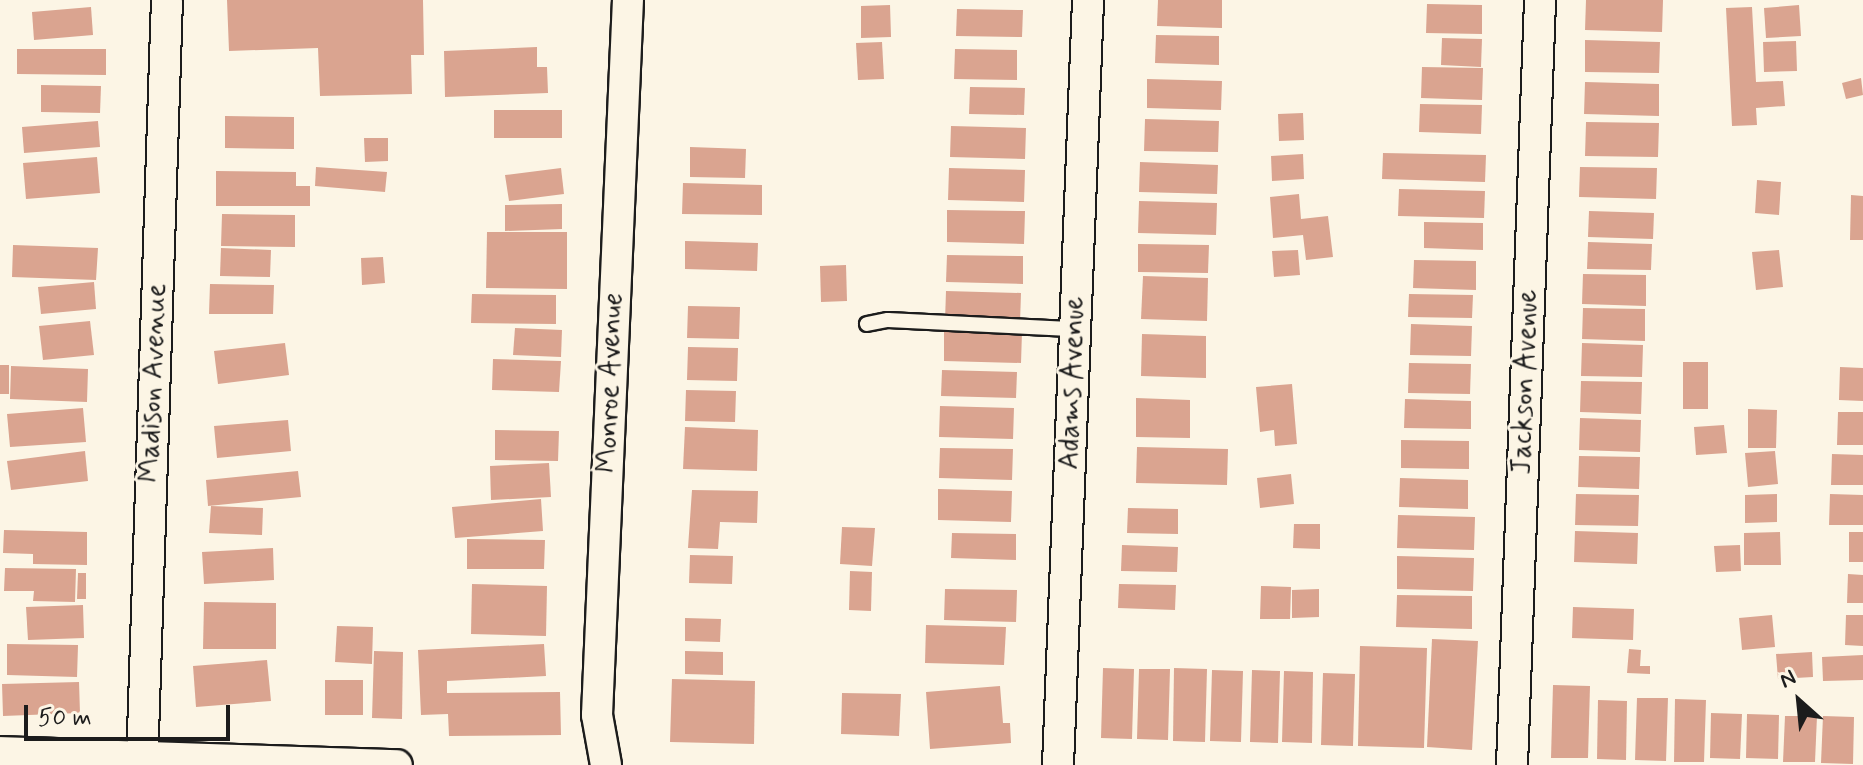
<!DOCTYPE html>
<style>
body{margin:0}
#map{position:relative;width:1863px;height:765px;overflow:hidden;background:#fcf5e5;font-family:Mynerve,sans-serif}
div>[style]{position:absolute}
.building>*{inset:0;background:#daa490}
.roads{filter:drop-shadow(2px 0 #1c1c1c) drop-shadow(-2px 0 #1c1c1c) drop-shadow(0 2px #1c1c1c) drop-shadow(0 -2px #1c1c1c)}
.lane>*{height:14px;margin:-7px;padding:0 7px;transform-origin:7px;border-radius:7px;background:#fcf5e5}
.street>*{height:30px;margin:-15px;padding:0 15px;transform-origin:15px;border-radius:15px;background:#fcf5e5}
span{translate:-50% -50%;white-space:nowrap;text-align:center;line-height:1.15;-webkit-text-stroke:6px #fcf5e5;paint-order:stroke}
.street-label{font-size:28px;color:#1c1c1c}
.north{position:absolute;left:1759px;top:661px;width:80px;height:80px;-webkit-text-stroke:6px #fcf5e5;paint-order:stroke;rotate:333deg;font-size:22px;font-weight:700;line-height:32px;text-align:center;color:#1c1c1c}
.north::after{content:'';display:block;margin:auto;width:28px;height:36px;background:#1c1c1c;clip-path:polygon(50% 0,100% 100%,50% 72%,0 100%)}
.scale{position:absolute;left:24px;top:705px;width:206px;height:36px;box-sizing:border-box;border:4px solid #1c1c1c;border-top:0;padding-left:10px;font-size:24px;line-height:28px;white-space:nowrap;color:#1c1c1c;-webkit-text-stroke:6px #fcf5e5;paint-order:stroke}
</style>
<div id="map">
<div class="building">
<i style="clip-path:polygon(227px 0,423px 0,424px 55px,411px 55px,412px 94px,320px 96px,318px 48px,229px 51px)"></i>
<i style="clip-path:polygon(1158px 0,1222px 0,1222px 28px,1157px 26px)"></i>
<i style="clip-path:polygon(1586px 0,1663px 0,1662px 32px,1585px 30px)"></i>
<i style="clip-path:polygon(1427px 4px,1482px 5px,1482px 34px,1426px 33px)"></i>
<i style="clip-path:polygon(890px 5px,891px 37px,861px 38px,861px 6px)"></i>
<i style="clip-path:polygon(1799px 5px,1801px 36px,1766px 38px,1764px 8px)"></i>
<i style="clip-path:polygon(91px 7px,93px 35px,34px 40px,32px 12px)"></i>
<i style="clip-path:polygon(1752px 7px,1756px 82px,1783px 81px,1785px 106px,1756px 108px,1757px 125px,1732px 126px,1726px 8px)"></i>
<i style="clip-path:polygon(957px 9px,1023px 10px,1022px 37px,956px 36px)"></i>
<i style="clip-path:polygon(1156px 35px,1219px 36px,1219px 65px,1155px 63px)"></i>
<i style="clip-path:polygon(1442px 38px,1482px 39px,1481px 67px,1441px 65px)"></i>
<i style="clip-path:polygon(1585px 40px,1660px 42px,1659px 73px,1585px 72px)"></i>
<i style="clip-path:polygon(1796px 41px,1797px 71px,1764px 72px,1763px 42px)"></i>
<i style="clip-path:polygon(882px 42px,884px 79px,858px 80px,856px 43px)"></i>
<i style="clip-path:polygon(537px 47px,537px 67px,547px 67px,548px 93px,445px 97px,444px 51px)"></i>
<i style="clip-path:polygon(17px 49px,106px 49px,106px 75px,17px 74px)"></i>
<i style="clip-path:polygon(955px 49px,1017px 50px,1017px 80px,954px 79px)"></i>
<i style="clip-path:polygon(1422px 67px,1483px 68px,1482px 100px,1421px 98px)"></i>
<i style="clip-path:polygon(1861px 78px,1863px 95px,1846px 99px,1842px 83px)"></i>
<i style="clip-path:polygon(1147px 79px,1222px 81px,1221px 110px,1147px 108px)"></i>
<i style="clip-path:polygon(1585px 82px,1659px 84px,1659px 116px,1584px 114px)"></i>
<i style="clip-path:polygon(41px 85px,101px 86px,100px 113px,41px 112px)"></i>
<i style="clip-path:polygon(970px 87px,1025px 88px,1024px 115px,969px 114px)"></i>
<i style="clip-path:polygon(1420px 104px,1482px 105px,1481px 134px,1419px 132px)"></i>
<i style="clip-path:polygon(494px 110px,562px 110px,562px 138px,494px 138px)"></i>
<i style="clip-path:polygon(1303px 113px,1304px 140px,1279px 141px,1278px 114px)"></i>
<i style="clip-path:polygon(225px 116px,294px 117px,294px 149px,225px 148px)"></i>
<i style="clip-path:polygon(1145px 119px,1219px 121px,1218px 152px,1144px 151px)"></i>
<i style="clip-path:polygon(98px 121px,100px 147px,24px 153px,22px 127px)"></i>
<i style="clip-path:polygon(1586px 122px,1659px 123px,1658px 157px,1585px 156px)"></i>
<i style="clip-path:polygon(951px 126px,1026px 128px,1025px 159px,950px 157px)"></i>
<i style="clip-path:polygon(364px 138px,388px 138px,388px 161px,365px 162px)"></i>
<i style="clip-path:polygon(690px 147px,746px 149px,745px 178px,690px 177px)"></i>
<i style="clip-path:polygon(1383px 153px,1486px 155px,1485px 182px,1382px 179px)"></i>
<i style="clip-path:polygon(1303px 154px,1304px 179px,1272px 181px,1271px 156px)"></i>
<i style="clip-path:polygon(97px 157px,100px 193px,26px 199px,23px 163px)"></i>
<i style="clip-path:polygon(1140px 162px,1218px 165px,1217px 194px,1139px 192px)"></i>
<i style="clip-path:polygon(316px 167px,387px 172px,385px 192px,315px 186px)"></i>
<i style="clip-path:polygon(1580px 167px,1657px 168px,1656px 199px,1579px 197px)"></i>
<i style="clip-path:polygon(561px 168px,564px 194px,509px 201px,505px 175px)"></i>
<i style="clip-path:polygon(949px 168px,1025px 170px,1024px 202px,948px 200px)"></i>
<i style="clip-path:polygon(216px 171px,296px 172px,296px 186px,310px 186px,310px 206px,216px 206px)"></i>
<i style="clip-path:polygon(1757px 180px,1781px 182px,1779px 215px,1755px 213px)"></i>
<i style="clip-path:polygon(683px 183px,762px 185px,762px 215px,682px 214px)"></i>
<i style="clip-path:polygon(1399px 189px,1485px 191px,1484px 218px,1398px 216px)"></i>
<i style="clip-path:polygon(1299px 194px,1301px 219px,1328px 216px,1333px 257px,1306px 260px,1303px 235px,1273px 238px,1270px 197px)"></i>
<i style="clip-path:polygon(1851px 195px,1863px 196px,1863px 240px,1850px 240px)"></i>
<i style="clip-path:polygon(1139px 201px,1217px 203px,1216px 235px,1138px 233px)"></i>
<i style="clip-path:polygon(562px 204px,562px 229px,505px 231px,505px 205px)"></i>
<i style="clip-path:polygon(947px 210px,1025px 211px,1024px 244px,947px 242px)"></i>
<i style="clip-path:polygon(1589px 211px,1654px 213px,1653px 239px,1588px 237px)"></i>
<i style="clip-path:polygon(222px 214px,295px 215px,295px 247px,221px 246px)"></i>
<i style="clip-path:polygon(1424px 222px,1483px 223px,1483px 250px,1424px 248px)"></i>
<i style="clip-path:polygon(487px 232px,567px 232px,567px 289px,486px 288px)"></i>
<i style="clip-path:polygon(685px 241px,758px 243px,757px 271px,685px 269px)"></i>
<i style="clip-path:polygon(1588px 242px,1652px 244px,1651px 270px,1587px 269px)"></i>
<i style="clip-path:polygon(1138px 244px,1209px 245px,1208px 273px,1138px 272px)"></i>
<i style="clip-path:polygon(13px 245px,98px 248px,96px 280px,12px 277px)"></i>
<i style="clip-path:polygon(221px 248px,271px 250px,270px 277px,220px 276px)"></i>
<i style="clip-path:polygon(1298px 250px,1300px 275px,1274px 277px,1272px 251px)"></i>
<i style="clip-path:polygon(1779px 250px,1783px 287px,1756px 290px,1752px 252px)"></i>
<i style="clip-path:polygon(947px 255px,1023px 256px,1023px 284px,946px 282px)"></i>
<i style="clip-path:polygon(383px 257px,385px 283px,362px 285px,361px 258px)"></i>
<i style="clip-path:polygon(1414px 260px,1476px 261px,1476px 290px,1413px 288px)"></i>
<i style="clip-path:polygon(846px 265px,847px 301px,821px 302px,820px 266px)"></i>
<i style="clip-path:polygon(1583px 274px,1646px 275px,1646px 306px,1582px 304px)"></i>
<i style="clip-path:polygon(1143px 276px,1208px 278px,1207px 321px,1141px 319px)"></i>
<i style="clip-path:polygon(94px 282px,96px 309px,41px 314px,38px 287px)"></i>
<i style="clip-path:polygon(210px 284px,274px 285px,273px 314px,209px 314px)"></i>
<i style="clip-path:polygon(946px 291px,1021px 293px,1020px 323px,945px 321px)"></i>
<i style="clip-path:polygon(472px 294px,556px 295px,556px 324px,471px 323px)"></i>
<i style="clip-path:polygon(1409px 294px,1473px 295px,1472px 318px,1408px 317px)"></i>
<i style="clip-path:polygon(688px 306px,740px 307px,739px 339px,687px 338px)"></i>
<i style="clip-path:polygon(1583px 308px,1645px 309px,1645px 341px,1582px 339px)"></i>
<i style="clip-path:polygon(90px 321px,94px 355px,43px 360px,39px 326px)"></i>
<i style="clip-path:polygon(1411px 324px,1472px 326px,1471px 356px,1410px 355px)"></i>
<i style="clip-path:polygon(515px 328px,562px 330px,561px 357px,513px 355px)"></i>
<i style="clip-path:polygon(944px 330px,1022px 332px,1021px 363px,944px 361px)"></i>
<i style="clip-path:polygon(1142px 334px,1206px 336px,1206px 378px,1141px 376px)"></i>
<i style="clip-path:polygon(285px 343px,289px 375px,218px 384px,214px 351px)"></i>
<i style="clip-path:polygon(1582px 343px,1643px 345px,1642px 377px,1581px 376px)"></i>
<i style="clip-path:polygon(688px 347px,738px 348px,737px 381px,687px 380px)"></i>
<i style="clip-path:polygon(493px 359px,561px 361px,559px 392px,492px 390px)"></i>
<i style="clip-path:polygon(1683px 362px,1708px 362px,1708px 409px,1683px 409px)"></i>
<i style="clip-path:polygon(1409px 363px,1471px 364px,1470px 394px,1408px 393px)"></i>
<i style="clip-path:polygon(0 365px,9px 365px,9px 394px,0 394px)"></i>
<i style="clip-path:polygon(11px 366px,88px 369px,87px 402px,10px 399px)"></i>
<i style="clip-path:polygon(1840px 367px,1863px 368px,1863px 401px,1839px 400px)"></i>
<i style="clip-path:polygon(942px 370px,1017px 372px,1016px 398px,941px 396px)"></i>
<i style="clip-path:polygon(1581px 381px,1642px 382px,1641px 414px,1580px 412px)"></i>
<i style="clip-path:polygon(1292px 384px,1297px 444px,1275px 446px,1274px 430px,1260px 432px,1256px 387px)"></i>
<i style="clip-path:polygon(686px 390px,736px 391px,735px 422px,685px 421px)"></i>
<i style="clip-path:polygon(1136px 398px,1190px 400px,1190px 438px,1136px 437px)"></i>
<i style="clip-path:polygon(1405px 399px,1471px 401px,1471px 429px,1404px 428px)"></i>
<i style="clip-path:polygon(940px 406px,1014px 408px,1013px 439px,939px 437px)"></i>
<i style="clip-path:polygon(83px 408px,86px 442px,10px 447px,7px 414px)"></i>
<i style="clip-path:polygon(1748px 409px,1777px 410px,1776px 448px,1748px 448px)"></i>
<i style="clip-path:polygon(1838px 412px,1863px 412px,1863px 445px,1837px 445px)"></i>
<i style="clip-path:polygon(1580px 418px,1641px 420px,1640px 452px,1579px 450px)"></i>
<i style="clip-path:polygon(288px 420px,291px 451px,217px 458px,214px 426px)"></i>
<i style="clip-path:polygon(1724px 425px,1727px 453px,1696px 455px,1694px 427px)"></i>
<i style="clip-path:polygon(685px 427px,758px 430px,757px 471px,683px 469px)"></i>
<i style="clip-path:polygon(495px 430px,559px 431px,558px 461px,495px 460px)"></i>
<i style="clip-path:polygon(1401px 440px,1469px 441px,1469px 469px,1401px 468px)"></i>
<i style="clip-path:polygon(1137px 447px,1228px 449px,1227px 485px,1136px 483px)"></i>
<i style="clip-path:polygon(940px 448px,1013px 449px,1012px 480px,939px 478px)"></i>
<i style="clip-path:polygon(85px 451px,88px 481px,11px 490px,7px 461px)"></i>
<i style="clip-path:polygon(1775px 451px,1778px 484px,1748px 487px,1745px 453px)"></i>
<i style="clip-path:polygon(1832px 454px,1863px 455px,1863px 485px,1831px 485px)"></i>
<i style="clip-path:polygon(1579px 456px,1640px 457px,1639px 489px,1578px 487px)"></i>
<i style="clip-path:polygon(549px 463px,551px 497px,491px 500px,490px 466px)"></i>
<i style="clip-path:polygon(298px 471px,301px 497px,208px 506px,206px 480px)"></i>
<i style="clip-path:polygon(1291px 474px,1294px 504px,1260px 508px,1257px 478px)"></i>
<i style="clip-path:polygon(1400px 478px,1468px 480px,1468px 509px,1399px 507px)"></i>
<i style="clip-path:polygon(938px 489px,1012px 491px,1011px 522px,938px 520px)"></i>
<i style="clip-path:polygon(692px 490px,758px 491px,757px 523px,720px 522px,718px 549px,688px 548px)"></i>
<i style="clip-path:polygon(1576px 494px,1639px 495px,1638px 526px,1575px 525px)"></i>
<i style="clip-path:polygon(1777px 494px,1777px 522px,1745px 523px,1745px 495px)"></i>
<i style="clip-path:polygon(1830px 494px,1863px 495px,1863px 525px,1829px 525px)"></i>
<i style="clip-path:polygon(541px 499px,543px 531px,455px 538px,452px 507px)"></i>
<i style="clip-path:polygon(211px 506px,263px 508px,262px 535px,209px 533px)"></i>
<i style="clip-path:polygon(1128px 508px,1178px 509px,1178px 534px,1127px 533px)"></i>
<i style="clip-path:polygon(1398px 515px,1475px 517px,1474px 550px,1397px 548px)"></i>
<i style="clip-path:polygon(1294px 524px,1320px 524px,1320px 549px,1293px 548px)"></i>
<i style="clip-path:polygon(842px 527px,875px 528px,872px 566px,840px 564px)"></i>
<i style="clip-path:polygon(4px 530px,87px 532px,87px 565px,33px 564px,33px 554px,3px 553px)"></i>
<i style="clip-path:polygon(1575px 531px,1638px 533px,1637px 564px,1574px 562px)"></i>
<i style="clip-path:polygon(1780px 532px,1781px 565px,1744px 565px,1744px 533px)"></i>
<i style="clip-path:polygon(1849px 532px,1863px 532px,1863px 562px,1849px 562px)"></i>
<i style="clip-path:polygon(952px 533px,1016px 534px,1016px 560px,951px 558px)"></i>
<i style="clip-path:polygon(467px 539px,545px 540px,544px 569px,467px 569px)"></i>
<i style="clip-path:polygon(1122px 545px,1178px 547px,1177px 572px,1121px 571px)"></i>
<i style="clip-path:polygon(1740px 545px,1741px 571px,1716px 572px,1714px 546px)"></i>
<i style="clip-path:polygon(273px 548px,274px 580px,204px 584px,202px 552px)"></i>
<i style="clip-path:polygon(690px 555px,733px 556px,732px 584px,689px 583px)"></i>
<i style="clip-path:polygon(1397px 556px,1474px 558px,1473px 591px,1397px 589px)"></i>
<i style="clip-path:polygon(5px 568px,76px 569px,75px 602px,33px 601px,34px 591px,4px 591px)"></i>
<i style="clip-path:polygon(850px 571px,872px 572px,871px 611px,849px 610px)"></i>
<i style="clip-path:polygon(78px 573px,86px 573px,86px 599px,77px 599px)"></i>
<i style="clip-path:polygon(1848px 574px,1863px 575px,1863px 603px,1847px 603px)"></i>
<i style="clip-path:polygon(472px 584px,547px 586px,546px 636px,471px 634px)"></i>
<i style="clip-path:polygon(1119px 584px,1176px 585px,1175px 610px,1118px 608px)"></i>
<i style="clip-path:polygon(1261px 586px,1291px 587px,1290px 619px,1260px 619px)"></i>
<i style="clip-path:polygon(945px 589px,1017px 590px,1016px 622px,944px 620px)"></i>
<i style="clip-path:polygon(1319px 589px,1319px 617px,1292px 618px,1292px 590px)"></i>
<i style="clip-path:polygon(1397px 595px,1472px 596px,1472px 629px,1396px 627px)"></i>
<i style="clip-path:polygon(204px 602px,276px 603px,276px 649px,203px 649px)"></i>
<i style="clip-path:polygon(83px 605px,84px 638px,28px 640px,26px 607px)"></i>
<i style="clip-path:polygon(1573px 607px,1634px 609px,1633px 640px,1572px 638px)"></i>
<i style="clip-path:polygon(1772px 615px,1775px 647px,1742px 650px,1739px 618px)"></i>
<i style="clip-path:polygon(1846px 615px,1863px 615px,1863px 646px,1845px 645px)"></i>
<i style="clip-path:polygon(685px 618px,721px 619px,720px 642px,685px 641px)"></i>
<i style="clip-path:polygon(926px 625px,1006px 627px,1004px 665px,925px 663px)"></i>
<i style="clip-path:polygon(337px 626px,373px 627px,372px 664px,335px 662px)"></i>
<i style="clip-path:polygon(1432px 639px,1478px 641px,1472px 750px,1427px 747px)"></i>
<i style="clip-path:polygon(7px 644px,78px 645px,77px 677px,7px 675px)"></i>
<i style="clip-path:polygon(544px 644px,546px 676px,447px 681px,447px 693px,560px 692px,561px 735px,449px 736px,448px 714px,421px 715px,418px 650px)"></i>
<i style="clip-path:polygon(1360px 646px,1427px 648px,1424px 748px,1358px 746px)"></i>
<i style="clip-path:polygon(1629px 649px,1641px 650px,1640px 666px,1650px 666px,1650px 674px,1627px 673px)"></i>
<i style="clip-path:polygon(374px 651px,403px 652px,402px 719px,372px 718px)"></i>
<i style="clip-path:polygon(685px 651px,723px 652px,723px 675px,685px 674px)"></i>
<i style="clip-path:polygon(1812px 652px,1813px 677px,1778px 679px,1776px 654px)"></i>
<i style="clip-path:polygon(1863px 655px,1863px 680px,1823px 681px,1822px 657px)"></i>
<i style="clip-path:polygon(267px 660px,271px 701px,196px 707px,193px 666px)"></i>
<i style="clip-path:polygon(1103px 668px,1134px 669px,1132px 739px,1101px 738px)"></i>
<i style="clip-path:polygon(1174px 668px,1207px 669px,1205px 742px,1173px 741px)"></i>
<i style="clip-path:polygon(1139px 669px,1170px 669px,1168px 740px,1137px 739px)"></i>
<i style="clip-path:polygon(1212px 670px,1243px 671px,1241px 742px,1210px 741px)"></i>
<i style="clip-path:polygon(1252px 670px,1280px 671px,1278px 743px,1250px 742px)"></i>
<i style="clip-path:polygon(1284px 671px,1313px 672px,1312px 743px,1282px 742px)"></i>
<i style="clip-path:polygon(1323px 673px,1355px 674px,1353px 746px,1321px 745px)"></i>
<i style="clip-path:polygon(672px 679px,755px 681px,754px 744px,670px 742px)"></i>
<i style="clip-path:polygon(325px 680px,363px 680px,363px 715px,325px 715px)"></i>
<i style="clip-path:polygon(79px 682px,80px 713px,3px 716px,2px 684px)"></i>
<i style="clip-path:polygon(1553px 685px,1590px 686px,1588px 758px,1551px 758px)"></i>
<i style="clip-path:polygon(1000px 686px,1003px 723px,1010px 723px,1011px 743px,930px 749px,926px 692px)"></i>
<i style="clip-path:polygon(842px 693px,901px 694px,899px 736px,841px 734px)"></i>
<i style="clip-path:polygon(1637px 698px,1668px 698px,1666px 761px,1635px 760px)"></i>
<i style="clip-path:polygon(1675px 699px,1706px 700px,1704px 762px,1674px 762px)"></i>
<i style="clip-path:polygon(1598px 700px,1627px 701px,1626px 760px,1597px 759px)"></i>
<i style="clip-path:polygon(1711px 713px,1742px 714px,1740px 759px,1710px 758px)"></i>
<i style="clip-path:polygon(1747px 714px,1779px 715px,1778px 759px,1746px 758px)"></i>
<i style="clip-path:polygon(1785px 716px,1817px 716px,1815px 762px,1783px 762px)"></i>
<i style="clip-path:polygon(1823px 716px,1854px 717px,1853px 764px,1821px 763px)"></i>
</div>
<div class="roads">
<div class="lane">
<i style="left:867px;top:324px;width:21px;rotate:-11deg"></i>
<i style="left:888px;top:320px;width:187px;rotate:2.8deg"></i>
</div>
<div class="street">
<i style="left:0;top:752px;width:397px;rotate:1.9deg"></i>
<i style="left:142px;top:765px;width:765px;rotate:-88.13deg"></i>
<i style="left:606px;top:765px;width:51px;rotate:-100.2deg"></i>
<i style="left:597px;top:715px;width:716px;rotate:-87.52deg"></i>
<i style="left:1058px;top:765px;width:766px;rotate:-87.75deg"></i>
<i style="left:1512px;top:765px;width:766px;rotate:-87.9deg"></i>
</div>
</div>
<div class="street-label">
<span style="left:1526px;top:382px;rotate:-88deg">Jackson Avenue</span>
<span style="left:154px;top:383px;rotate:-88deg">Madison Avenue</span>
<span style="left:611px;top:383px;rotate:-88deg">Monroe Avenue</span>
<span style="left:1073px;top:383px;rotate:-88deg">Adams Avenue</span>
</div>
<div class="north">N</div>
<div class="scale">50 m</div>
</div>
